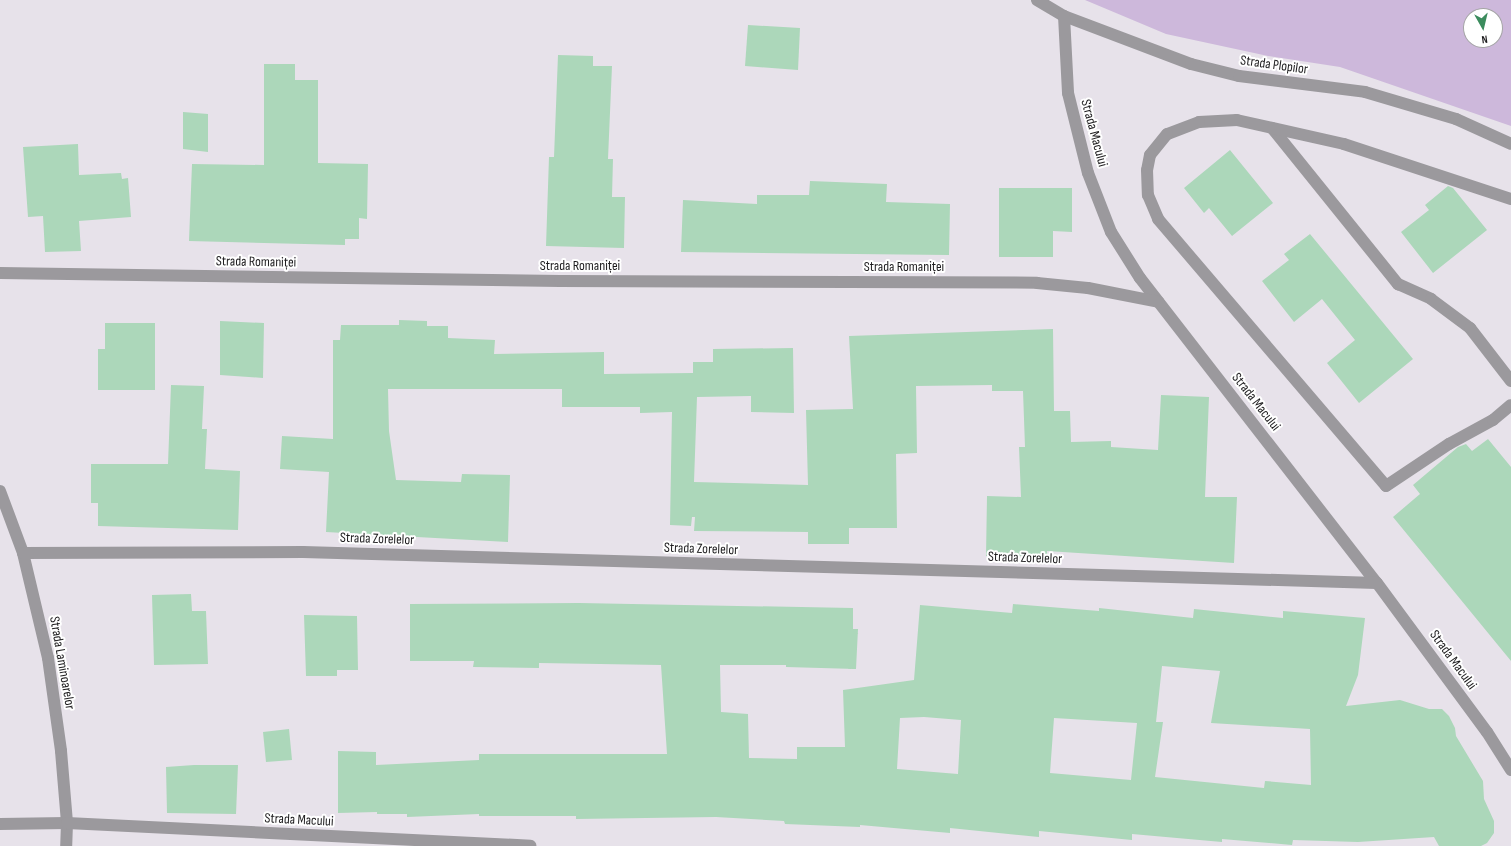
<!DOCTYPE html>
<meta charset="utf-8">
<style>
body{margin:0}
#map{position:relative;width:1511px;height:846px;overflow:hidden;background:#e7e2ea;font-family:"Sofia Sans Condensed",sans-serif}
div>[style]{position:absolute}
.green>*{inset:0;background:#cdb8db}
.building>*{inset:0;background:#acd7ba}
.minor>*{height:12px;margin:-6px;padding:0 6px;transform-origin:6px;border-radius:6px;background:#9b999d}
span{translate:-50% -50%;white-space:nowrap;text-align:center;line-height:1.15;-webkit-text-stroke:4px #fff;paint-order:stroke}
.street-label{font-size:14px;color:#1c1b1d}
.north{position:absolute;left:1463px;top:8px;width:40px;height:40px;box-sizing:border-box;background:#fff;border:1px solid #a4a4a5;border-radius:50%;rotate:172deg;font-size:11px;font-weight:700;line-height:16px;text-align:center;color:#1c1b1d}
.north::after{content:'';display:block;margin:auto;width:14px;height:18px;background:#3b8c5d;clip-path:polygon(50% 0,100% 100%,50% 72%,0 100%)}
</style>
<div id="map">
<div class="green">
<i style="clip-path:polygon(evenodd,1085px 0,1511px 0,1511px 126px,1340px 67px,1268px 56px,1166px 34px,1085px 0,1471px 16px,1495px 16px,1495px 40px,1471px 40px,1471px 16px)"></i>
</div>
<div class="building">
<i style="clip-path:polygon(748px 25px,800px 28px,798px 70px,745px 66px)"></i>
<i style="clip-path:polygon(558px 55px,593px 56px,593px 66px,612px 66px,608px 159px,613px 159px,612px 197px,625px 197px,624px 248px,546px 246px,549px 157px,554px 157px)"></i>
<i style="clip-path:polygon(264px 64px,295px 64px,295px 80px,318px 80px,318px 163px,368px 164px,367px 219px,359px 218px,359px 239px,345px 239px,345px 245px,189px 241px,192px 164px,264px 165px)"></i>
<i style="clip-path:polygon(183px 112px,208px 114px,208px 152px,183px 149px)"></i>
<i style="clip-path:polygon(78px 144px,79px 175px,121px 173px,122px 179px,128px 178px,131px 217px,79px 221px,81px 251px,45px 252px,43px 216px,28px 217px,23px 147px)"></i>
<i style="clip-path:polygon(1230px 150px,1273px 203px,1232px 236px,1209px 208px,1204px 213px,1184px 188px)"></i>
<i style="clip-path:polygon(810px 181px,887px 184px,886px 202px,950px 204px,949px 255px,681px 252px,683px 200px,757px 204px,757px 195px,809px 195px)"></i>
<i style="clip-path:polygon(1448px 186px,1453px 188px,1487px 230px,1433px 273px,1401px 232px,1429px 210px,1425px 205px)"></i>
<i style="clip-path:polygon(999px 188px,1072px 188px,1072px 232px,1053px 231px,1053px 257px,999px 257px)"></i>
<i style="clip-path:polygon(1310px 234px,1413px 359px,1359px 403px,1327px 363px,1355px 340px,1322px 299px,1294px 322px,1262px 281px,1289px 260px,1284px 254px)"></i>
<i style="clip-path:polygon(399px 320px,427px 321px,427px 326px,448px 326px,448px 338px,495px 340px,494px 354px,604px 352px,604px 374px,693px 373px,693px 362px,713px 362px,713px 349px,793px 348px,794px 413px,751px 412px,751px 396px,697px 397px,694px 482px,808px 485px,806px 410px,853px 409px,849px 336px,1053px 329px,1054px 411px,1070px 411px,1071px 442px,1111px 441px,1111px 447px,1158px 450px,1161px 395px,1209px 397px,1205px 497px,1237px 497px,1234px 563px,1047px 551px,1047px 556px,986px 556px,987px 496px,1021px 497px,1019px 447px,1025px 447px,1023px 391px,992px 391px,992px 385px,916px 386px,917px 453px,896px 454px,897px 528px,849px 528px,849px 544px,808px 544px,808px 532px,694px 531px,695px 517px,692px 517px,691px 526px,670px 525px,672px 412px,640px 413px,640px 407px,562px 407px,562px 389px,388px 389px,389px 431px,396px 480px,461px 482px,462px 474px,510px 475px,508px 542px,326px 532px,329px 472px,280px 469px,282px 436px,333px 439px,333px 340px,340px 340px,341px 325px,399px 325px)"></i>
<i style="clip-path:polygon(220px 321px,264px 323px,263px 378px,220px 375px)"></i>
<i style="clip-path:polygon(105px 323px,155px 323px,155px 390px,98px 390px,98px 349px,105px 349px)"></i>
<i style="clip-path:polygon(171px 385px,204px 386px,202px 429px,207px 429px,205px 469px,240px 471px,238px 530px,98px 526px,98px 503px,91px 503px,91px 464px,168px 464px)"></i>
<i style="clip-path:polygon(1488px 439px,1511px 467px,1511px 661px,1393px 517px,1420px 494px,1413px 485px,1458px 447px,1466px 444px,1472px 451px)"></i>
<i style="clip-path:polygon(191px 594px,192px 611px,206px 611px,208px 664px,154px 665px,152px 595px)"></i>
<i style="clip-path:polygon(evenodd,579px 603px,853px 608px,853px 629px,858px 629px,856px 669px,786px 667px,786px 665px,720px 665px,721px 712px,748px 714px,749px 758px,797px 759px,797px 747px,845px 747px,843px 690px,914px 680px,920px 605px,1012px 613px,1013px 604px,1099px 611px,1099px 608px,1193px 618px,1194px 609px,1283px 618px,1283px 611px,1365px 618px,1358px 675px,1346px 706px,1400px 700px,1429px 709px,1442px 709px,1449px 716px,1455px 728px,1456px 736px,1483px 781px,1484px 799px,1494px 821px,1494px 833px,1487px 843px,1481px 846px,1439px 846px,1434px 837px,1358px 842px,1293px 840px,1292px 845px,1222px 839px,1222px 842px,1132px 834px,1132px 840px,1039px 831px,1039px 837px,950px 828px,950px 833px,860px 825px,860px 827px,785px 824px,784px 821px,716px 817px,576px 819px,576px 816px,479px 816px,479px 814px,407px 817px,407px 814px,377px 814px,377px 812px,338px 813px,338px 751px,376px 752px,376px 765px,479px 760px,479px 754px,667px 754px,661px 665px,539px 663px,539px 668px,473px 667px,474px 661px,410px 661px,410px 604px,579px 603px,1162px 666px,1220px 671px,1211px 723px,1310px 729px,1311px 785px,1265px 781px,1264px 788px,1155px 777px,1163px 722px,1156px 722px,1162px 666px,579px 603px,924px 717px,961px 720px,958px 774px,897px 769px,900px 718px,924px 717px,579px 603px,1054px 718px,1137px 723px,1131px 780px,1050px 773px,1054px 718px)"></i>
<i style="clip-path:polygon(304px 615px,357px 616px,358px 670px,337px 670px,337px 676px,306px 676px)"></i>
<i style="clip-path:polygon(289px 729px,292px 760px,266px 762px,263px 732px)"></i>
<i style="clip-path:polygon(194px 765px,238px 765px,236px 814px,167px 813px,166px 767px)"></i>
</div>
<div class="minor">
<i style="left:1037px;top:0;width:31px;rotate:31deg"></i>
<i style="left:1064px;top:16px;width:136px;rotate:20.7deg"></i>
<i style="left:1191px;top:64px;width:49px;rotate:14deg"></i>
<i style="left:1239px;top:76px;width:127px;rotate:7.2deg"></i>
<i style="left:1365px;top:92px;width:95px;rotate:16.5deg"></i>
<i style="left:1456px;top:119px;width:60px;rotate:24.4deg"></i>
<i style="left:1064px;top:16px;width:77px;rotate:87deg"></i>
<i style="left:1068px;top:93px;width:82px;rotate:76deg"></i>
<i style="left:1088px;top:173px;width:63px;rotate:68.7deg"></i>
<i style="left:1111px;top:232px;width:54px;rotate:57.8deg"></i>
<i style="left:1140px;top:278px;width:386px;rotate:52.2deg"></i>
<i style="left:1377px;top:583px;width:185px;rotate:53.6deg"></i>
<i style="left:1487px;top:732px;width:45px;rotate:57.7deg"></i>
<i style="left:1272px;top:128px;width:201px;rotate:51.1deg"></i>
<i style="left:1398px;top:284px;width:36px;rotate:24deg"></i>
<i style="left:1431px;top:299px;width:49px;rotate:36.6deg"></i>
<i style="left:1470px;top:328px;width:67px;rotate:52.3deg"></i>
<i style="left:1511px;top:199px;width:176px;rotate:-161.8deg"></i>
<i style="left:1344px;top:144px;width:110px;rotate:-167.4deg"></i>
<i style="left:1237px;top:120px;width:38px;rotate:177deg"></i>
<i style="left:1199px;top:122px;width:34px;rotate:159deg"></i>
<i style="left:1167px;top:134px;width:27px;rotate:129deg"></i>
<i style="left:1150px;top:155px;width:15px;rotate:101deg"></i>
<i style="left:1147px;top:170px;width:25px;rotate:88deg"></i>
<i style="left:1148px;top:195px;width:26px;rotate:67deg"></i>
<i style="left:1158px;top:219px;width:351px;rotate:49.5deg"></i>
<i style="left:1386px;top:486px;width:76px;rotate:-33.7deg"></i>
<i style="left:1449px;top:444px;width:50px;rotate:-28.6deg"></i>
<i style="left:1493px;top:420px;width:23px;rotate:-40deg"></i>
<i style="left:0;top:273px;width:560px;rotate:0.82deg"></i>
<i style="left:560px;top:281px;width:477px;rotate:0.2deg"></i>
<i style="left:1037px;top:283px;width:51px;rotate:5.6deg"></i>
<i style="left:1088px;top:288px;width:72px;rotate:11.2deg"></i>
<i style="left:0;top:491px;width:66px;rotate:69.6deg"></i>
<i style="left:23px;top:553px;width:108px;rotate:76.6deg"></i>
<i style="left:48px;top:658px;width:94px;rotate:82deg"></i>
<i style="left:61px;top:751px;width:72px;rotate:85.2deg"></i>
<i style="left:67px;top:823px;width:23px;rotate:92deg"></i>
<i style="left:23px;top:553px;width:280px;rotate:-0.2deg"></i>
<i style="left:303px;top:552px;width:1074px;rotate:1.65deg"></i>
<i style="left:0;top:824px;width:67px;rotate:-0.9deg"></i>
<i style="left:67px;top:823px;width:464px;rotate:2.8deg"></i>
</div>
<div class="street-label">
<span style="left:1274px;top:65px;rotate:8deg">Strada Plopilor</span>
<span style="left:1094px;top:133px;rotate:75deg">Strada Macului</span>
<span style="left:256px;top:262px;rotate:1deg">Strada Romaniței</span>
<span style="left:580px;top:266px">Strada Romaniței</span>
<span style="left:904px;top:267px">Strada Romaniței</span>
<span style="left:1256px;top:402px;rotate:52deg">Strada Macului</span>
<span style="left:377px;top:539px;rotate:2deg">Strada Zorelelor</span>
<span style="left:701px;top:549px;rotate:2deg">Strada Zorelelor</span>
<span style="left:1025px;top:558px;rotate:2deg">Strada Zorelelor</span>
<span style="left:1453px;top:660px;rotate:54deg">Strada Macului</span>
<span style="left:62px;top:663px;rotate:80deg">Strada Laminoarelor</span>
<span style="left:299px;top:820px;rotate:3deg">Strada Macului</span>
</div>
<div class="north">N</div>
</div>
